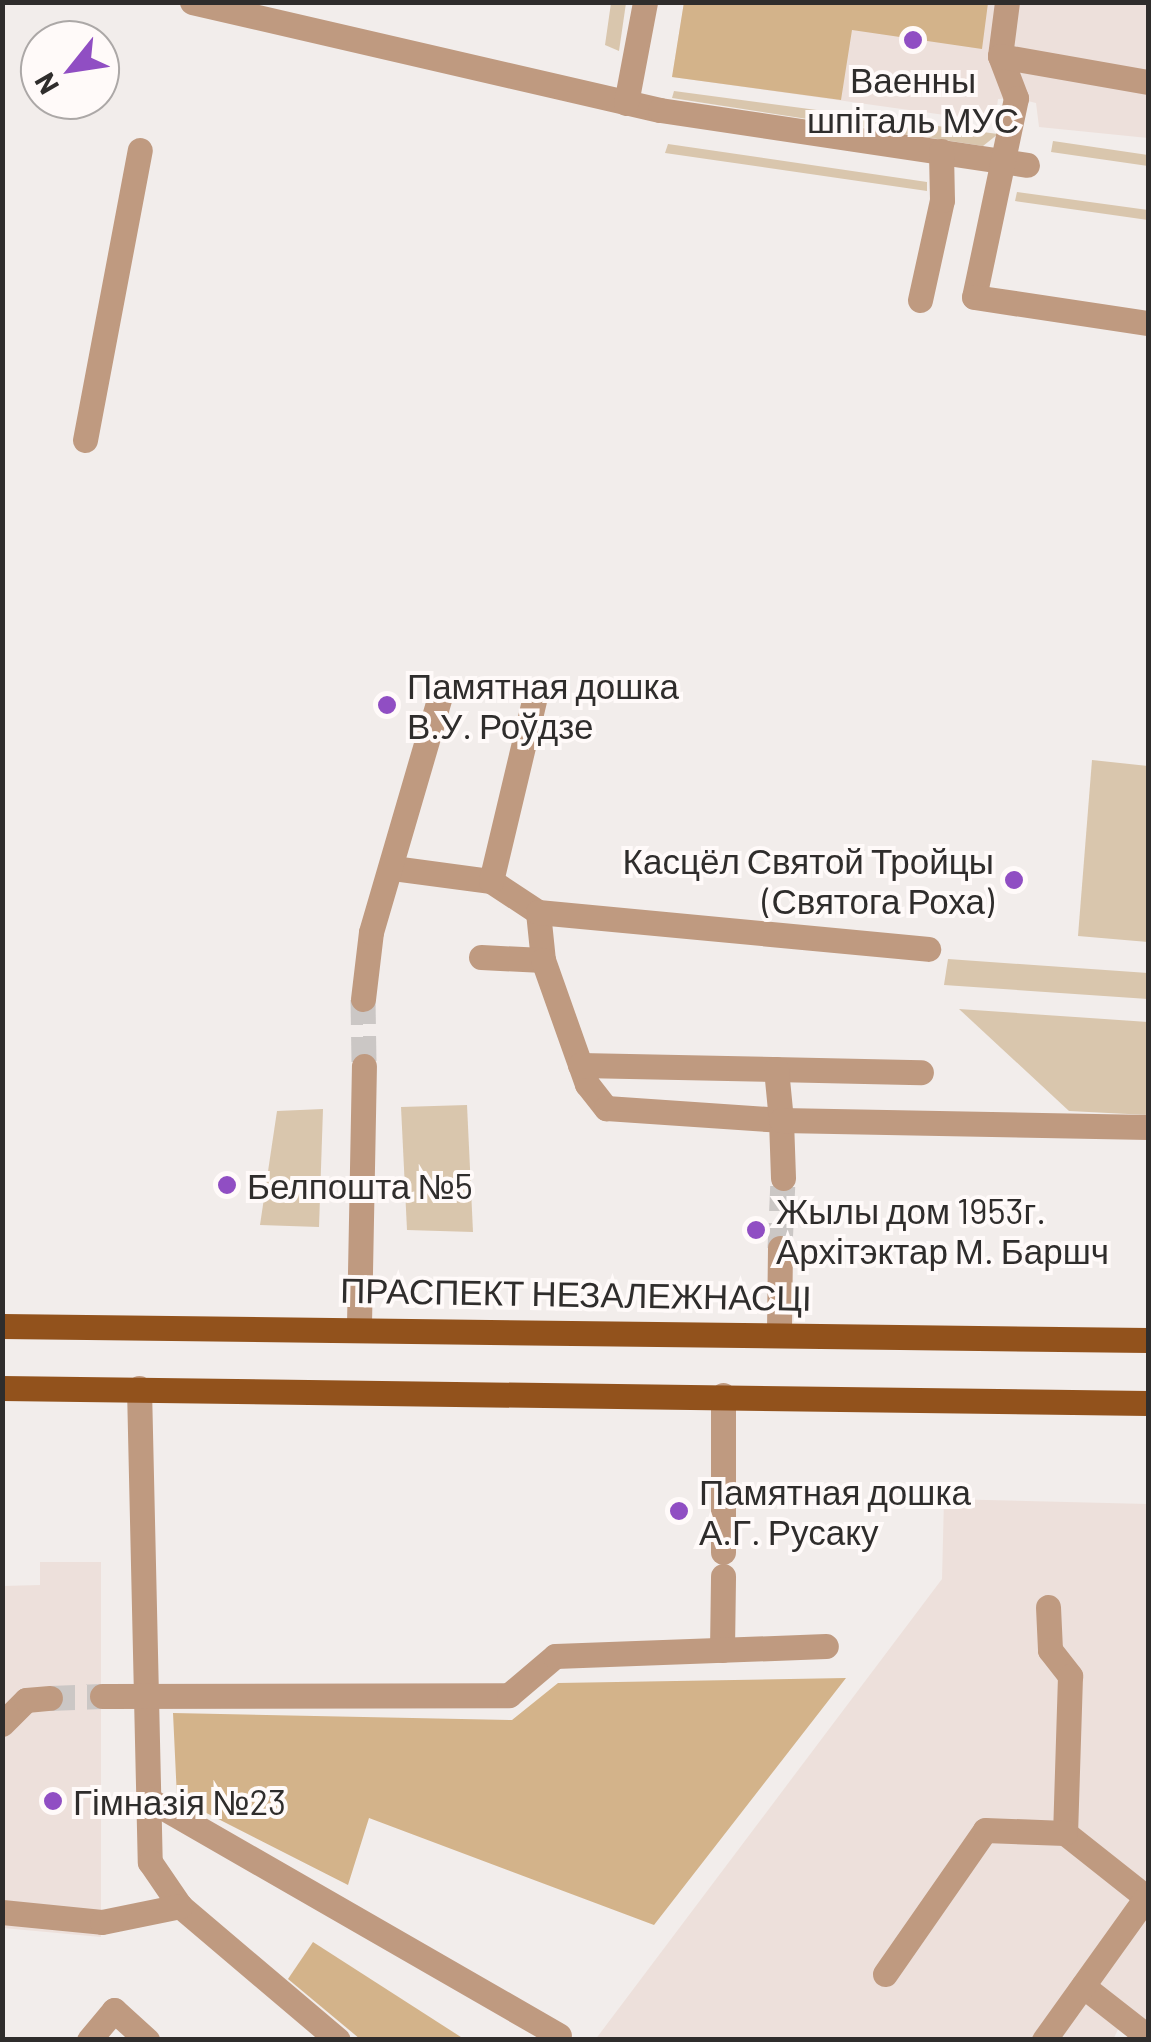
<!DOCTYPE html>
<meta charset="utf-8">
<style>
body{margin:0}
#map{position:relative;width:1151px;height:2042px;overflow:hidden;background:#f2edeb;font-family:Barlow,sans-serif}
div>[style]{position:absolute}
.built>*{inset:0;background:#ede0db}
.green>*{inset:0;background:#d9c6ad}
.forest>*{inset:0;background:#d3b38a}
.minor-tunnel>*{height:25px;margin-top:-12.5px;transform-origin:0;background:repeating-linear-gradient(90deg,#cbc7c5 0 25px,transparent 0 37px)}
.minor>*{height:25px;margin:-12.5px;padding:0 12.5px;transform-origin:12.5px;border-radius:12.5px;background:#bf9a80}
.major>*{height:25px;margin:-12.5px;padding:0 12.5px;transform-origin:12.5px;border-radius:12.5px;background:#92521c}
.dots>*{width:28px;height:28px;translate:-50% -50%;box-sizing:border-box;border:5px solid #fffaf9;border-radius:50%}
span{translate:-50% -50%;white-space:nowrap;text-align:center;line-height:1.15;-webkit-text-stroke:8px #fffaf9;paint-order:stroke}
.poi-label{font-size:35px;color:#2f2d2c}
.left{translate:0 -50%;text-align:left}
.right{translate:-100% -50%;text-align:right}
.street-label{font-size:35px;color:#2f2d2c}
.frame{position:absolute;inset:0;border:5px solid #2f2d2c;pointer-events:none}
.north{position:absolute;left:20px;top:20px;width:100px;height:100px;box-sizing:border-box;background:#fffaf9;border:2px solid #aca8a7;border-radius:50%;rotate:240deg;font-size:28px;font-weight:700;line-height:40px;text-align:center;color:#2f2d2c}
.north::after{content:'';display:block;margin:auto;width:35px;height:45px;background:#904ec3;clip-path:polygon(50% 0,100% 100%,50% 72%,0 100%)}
</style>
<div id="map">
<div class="built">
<i style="clip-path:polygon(684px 3px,1148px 3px,1148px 138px,1039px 127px,1036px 103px,1016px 98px,998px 99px,995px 122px,672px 77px)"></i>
<i style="clip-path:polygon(944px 1499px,1148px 1504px,1148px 2023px,1128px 2008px,1113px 2040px,595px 2040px,942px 1579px)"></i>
<i style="clip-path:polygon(40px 1562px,101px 1562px,101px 1937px,3px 1928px,3px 1586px,40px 1585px)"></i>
</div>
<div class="green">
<i style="clip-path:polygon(611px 3px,626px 3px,619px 51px,605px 45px)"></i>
<i style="clip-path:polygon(674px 91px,998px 134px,983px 146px,672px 98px)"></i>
<i style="clip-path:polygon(1053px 141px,1148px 155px,1148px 166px,1051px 152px)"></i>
<i style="clip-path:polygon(668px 144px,927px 182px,927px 191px,665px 153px)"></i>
<i style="clip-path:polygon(1017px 192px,1148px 210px,1148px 220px,1015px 201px)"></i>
<i style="clip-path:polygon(1092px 760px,1148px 766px,1148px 942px,1078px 936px)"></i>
<i style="clip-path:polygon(948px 959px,1148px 973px,1148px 999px,944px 985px)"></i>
<i style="clip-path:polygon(959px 1009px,1148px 1022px,1148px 1115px,1069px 1111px)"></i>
<i style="clip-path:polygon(467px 1105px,473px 1232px,407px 1230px,401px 1107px)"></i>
<i style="clip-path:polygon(323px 1109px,319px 1227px,260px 1225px,277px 1111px)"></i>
</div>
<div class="forest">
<i style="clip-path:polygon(684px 2px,988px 2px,988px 3px,982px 49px,852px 30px,841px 100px,672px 77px)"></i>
<i style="clip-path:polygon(846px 1678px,654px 1925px,369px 1818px,348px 1885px,177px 1798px,173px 1713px,512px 1720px,558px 1683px)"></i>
<i style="clip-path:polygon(313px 1942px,464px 2039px,360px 2039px,288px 1979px)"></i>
</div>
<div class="minor-tunnel">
<i style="left:363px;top:999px;width:67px;rotate:89.1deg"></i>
<i style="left:780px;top:1248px;width:70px;rotate:-87.5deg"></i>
<i style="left:50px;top:1698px;width:52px;rotate:-2.2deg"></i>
</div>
<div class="minor">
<i style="left:192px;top:2px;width:480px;rotate:13deg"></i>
<i style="left:660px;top:110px;width:371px;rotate:8.5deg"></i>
<i style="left:1007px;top:2px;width:54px;rotate:97.4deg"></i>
<i style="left:1000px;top:56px;width:45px;rotate:69.1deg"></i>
<i style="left:1016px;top:98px;width:203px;rotate:101.9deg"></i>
<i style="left:974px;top:297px;width:176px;rotate:8.5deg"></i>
<i style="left:1000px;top:56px;width:150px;rotate:10deg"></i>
<i style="left:626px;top:103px;width:103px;rotate:-79.3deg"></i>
<i style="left:920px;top:300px;width:102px;rotate:-77.6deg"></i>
<i style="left:942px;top:200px;width:49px;rotate:-91.2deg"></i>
<i style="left:85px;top:440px;width:295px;rotate:-79.3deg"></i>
<i style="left:393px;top:868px;width:99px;rotate:7.6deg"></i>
<i style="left:491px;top:881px;width:56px;rotate:33.4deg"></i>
<i style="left:538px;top:912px;width:48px;rotate:84.1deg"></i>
<i style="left:491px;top:881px;width:185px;rotate:-76.6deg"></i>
<i style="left:538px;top:912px;width:392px;rotate:5.4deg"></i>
<i style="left:481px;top:957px;width:62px;rotate:2.8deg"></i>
<i style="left:543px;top:960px;width:132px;rotate:70.5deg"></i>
<i style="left:587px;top:1084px;width:31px;rotate:52deg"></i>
<i style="left:606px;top:1108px;width:175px;rotate:3.9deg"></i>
<i style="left:781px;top:1120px;width:58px;rotate:88deg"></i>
<i style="left:363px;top:999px;width:67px;rotate:-83.2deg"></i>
<i style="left:371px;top:932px;width:253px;rotate:-73.7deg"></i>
<i style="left:580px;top:1065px;width:341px;rotate:1.2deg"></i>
<i style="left:776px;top:1069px;width:51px;rotate:84.4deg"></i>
<i style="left:781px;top:1120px;width:367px;rotate:1.1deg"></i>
<i style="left:359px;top:1324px;width:258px;rotate:-88.9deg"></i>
<i style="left:779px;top:1330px;width:82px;rotate:-89.3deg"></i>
<i style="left:139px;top:1388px;width:474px;rotate:88.7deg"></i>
<i style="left:150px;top:1862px;width:53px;rotate:55.7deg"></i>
<i style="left:180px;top:1906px;width:207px;rotate:40.3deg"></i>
<i style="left:723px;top:1552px;width:157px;rotate:-90deg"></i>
<i style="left:1048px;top:1607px;width:43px;rotate:87.3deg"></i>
<i style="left:1050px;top:1650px;width:33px;rotate:52deg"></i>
<i style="left:1070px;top:1676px;width:157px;rotate:91.8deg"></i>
<i style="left:1065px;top:1833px;width:105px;rotate:38.4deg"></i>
<i style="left:722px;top:1650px;width:74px;rotate:-89.2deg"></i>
<i style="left:102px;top:1696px;width:407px;rotate:-0.1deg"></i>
<i style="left:509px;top:1695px;width:60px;rotate:-40.3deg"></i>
<i style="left:555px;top:1656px;width:271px;rotate:-2.1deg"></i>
<i style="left:2px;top:1724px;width:34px;rotate:-45deg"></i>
<i style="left:26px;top:1700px;width:24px;rotate:-5deg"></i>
<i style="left:148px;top:1799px;width:474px;rotate:29.9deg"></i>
<i style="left:2px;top:1912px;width:100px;rotate:5.7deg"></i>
<i style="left:102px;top:1922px;width:80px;rotate:-11.6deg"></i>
<i style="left:885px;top:1974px;width:175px;rotate:-55.2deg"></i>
<i style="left:985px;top:1830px;width:80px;rotate:2.1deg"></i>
<i style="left:1083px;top:1986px;width:83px;rotate:38.1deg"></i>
<i style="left:89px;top:2040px;width:39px;rotate:-50deg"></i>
<i style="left:114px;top:2010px;width:45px;rotate:42.3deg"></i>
<i style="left:1044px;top:2040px;width:178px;rotate:-54.4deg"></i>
</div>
<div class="major">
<i style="left:2px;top:1326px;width:1146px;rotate:0.7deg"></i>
<i style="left:2px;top:1388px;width:1146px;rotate:0.75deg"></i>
</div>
<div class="dots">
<i style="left:913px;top:40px;background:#904ec3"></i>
<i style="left:387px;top:705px;background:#904ec3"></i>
<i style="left:1014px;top:880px;background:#904ec3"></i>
<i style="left:227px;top:1185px;background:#904ec3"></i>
<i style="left:756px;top:1230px;background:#904ec3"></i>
<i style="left:679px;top:1511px;background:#904ec3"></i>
<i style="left:53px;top:1801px;background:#904ec3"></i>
</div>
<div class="poi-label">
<span style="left:913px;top:99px">Ваенны<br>шпіталь МУС</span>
<span class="left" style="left:407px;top:705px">Памятная дошка<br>В.У. Роўдзе</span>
<span class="right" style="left:994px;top:880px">Касцёл Святой Тройцы<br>(Святога Роха)</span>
<span class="left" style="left:247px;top:1185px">Белпошта №5</span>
<span class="left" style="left:776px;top:1230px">Жылы дом 1953г.<br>Архітэктар М. Баршч</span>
<span class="left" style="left:699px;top:1511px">Памятная дошка<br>А.Г. Русаку</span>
<span class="left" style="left:73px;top:1801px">Гімназія №23</span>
</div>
<div class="street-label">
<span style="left:576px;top:1293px;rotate:1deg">ПРАСПЕКТ НЕЗАЛЕЖНАСЦІ</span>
</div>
<div class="frame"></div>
<div class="north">N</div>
</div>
